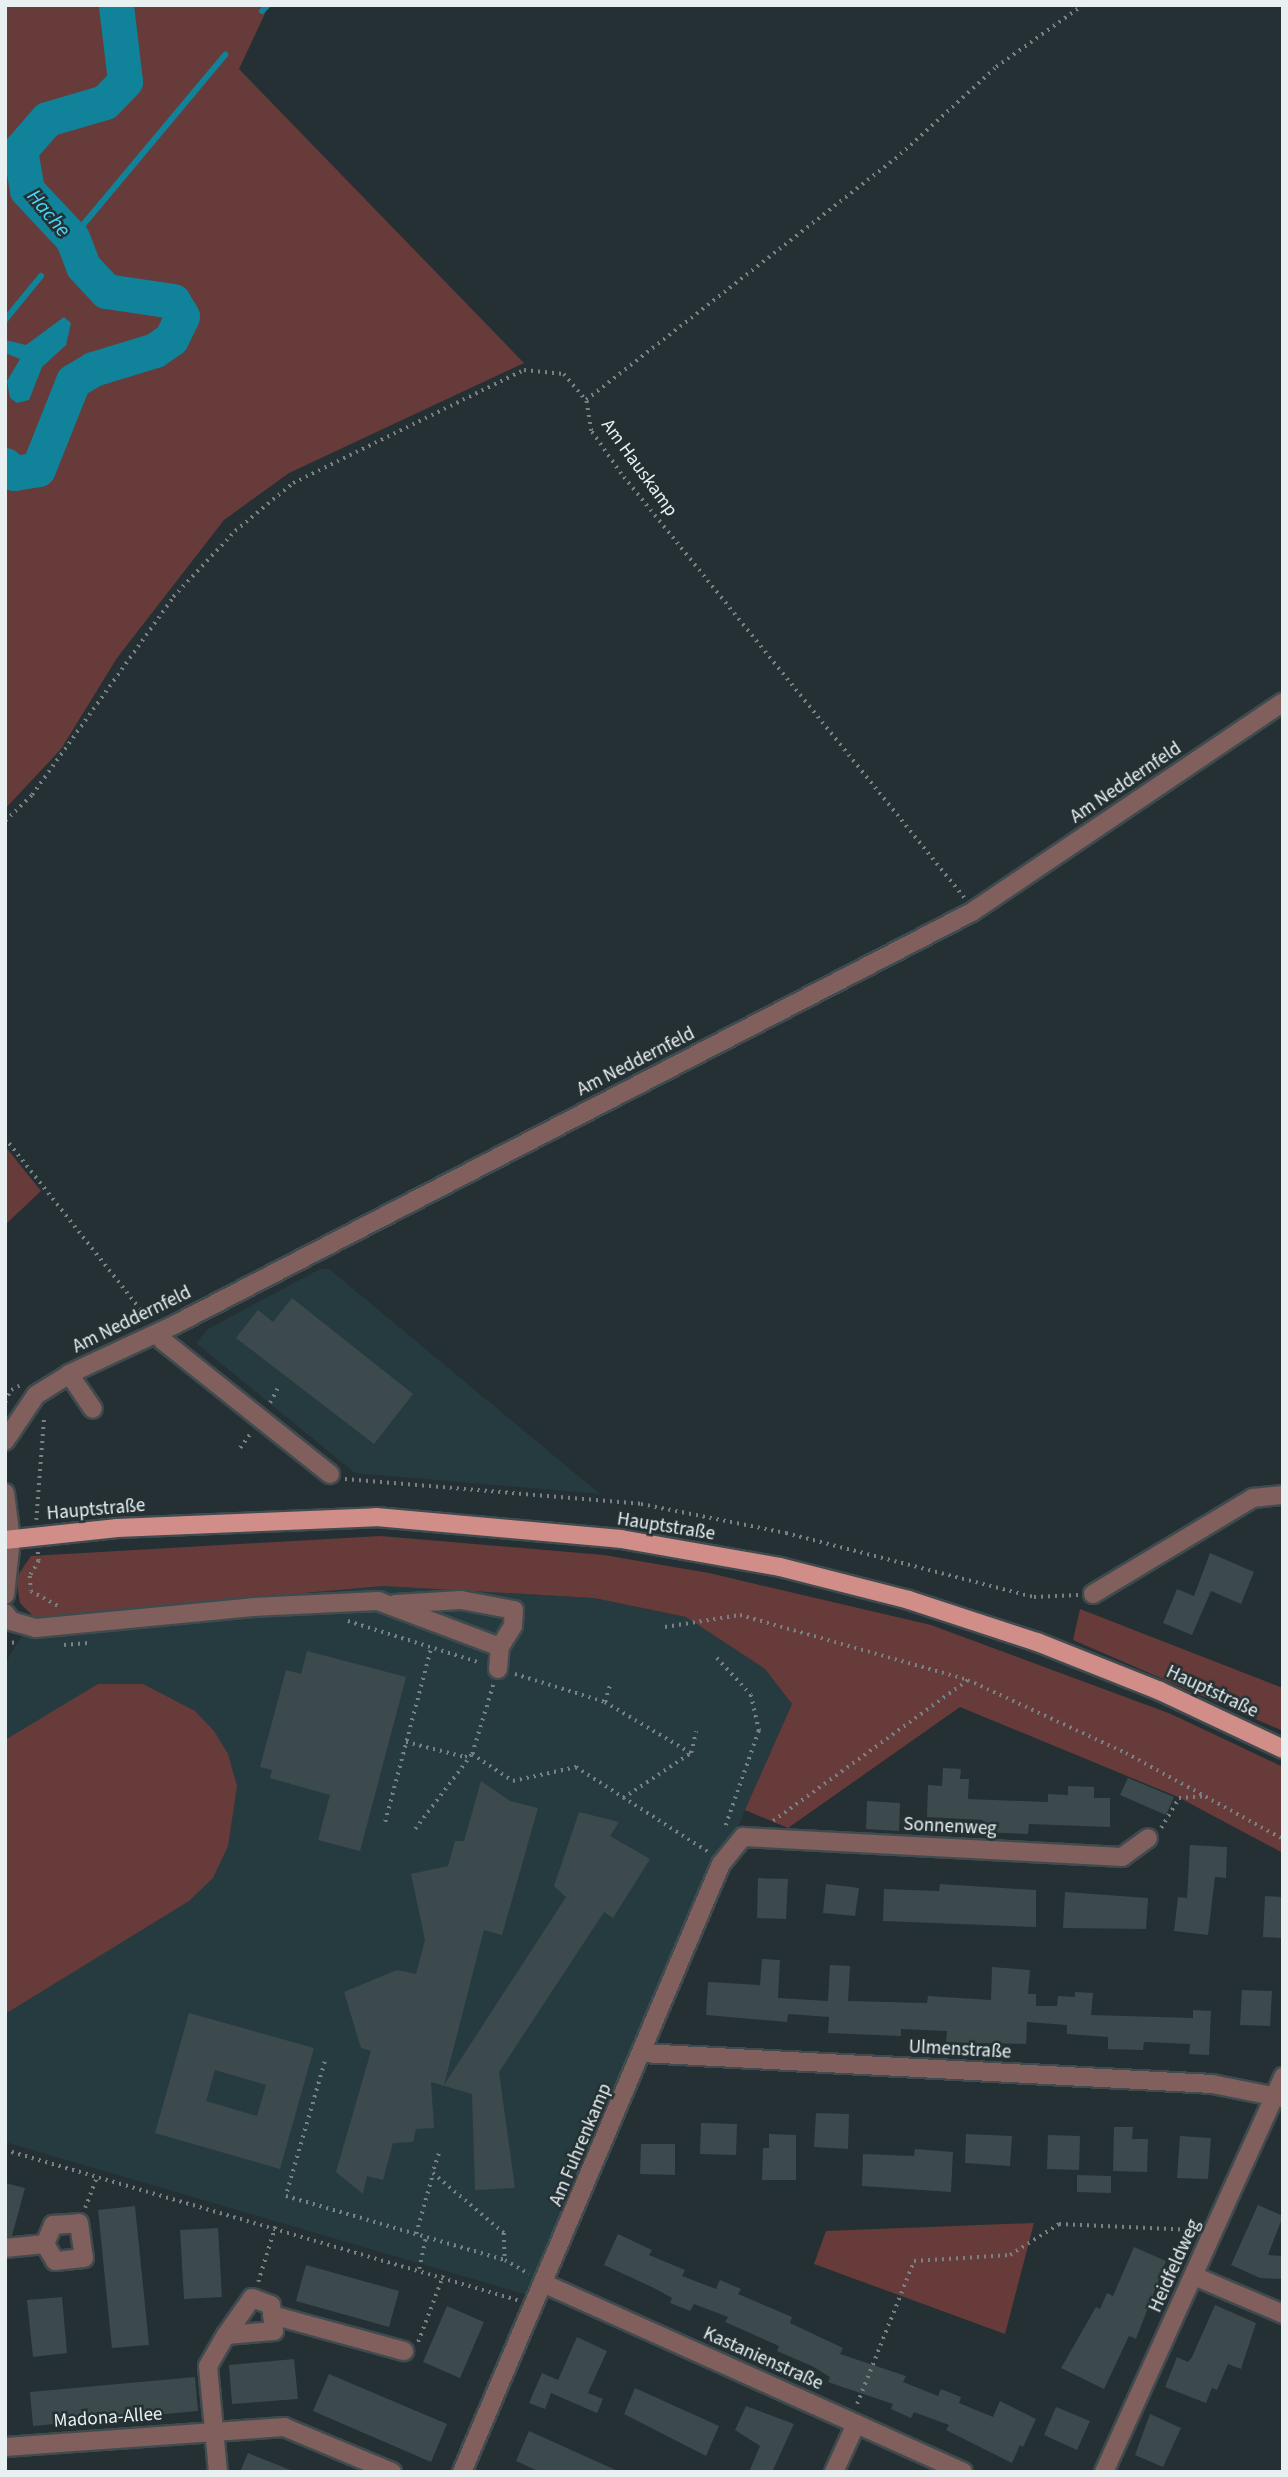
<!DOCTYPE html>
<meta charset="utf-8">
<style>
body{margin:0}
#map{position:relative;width:1288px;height:2477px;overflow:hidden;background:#243033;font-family:"Source Sans 3",sans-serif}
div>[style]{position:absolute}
.built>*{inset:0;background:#263b40}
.green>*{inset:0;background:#673b39}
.water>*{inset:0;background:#108299}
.stream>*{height:6px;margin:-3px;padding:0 3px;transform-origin:3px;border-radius:3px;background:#108299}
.river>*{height:35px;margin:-17.5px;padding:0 17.5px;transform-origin:17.5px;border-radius:17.5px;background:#108299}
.building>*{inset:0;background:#3c4a4d}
.path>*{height:3.5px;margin-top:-1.75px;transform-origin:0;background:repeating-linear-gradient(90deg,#788285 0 2px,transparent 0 7px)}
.roads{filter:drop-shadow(2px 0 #3f4b4e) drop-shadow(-2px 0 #3f4b4e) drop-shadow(0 2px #3f4b4e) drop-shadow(0 -2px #3f4b4e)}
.minor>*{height:18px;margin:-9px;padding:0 9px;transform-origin:9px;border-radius:9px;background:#805f5c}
.major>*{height:18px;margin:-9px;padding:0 9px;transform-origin:9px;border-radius:9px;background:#d18e89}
span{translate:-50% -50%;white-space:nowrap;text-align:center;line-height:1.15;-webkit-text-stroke:5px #243033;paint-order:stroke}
.street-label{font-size:19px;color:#e8f0f2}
.water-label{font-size:21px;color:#4bdafa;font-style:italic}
.frame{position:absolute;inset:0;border:7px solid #e8f0f2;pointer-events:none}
</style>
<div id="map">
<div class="built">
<i style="clip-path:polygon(320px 1269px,329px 1269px,600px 1494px,355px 1473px,196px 1343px,208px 1329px)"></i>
<i style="clip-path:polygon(383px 1586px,594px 1598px,686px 1617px,765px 1669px,792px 1704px,531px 2296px,5px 2142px,5px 1663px,34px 1617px)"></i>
</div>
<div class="green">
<i style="clip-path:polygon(5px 5px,269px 5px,239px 69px,524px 363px,289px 473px,224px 520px,117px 658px,61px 749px,5px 809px)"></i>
<i style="clip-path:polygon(5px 1146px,41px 1191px,5px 1225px)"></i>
<i style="clip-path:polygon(380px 1536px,604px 1555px,709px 1573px,931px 1625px,1171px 1714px,1283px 1767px,1283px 1853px,1178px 1797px,960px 1707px,788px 1828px,745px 1810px,792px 1704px,765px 1669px,686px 1617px,594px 1598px,383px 1586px,34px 1617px,20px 1603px,16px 1578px,31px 1556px)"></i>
<i style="clip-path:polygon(1080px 1609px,1283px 1688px,1283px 1731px,1073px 1640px)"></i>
<i style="clip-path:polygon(98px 1684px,143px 1684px,195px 1711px,214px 1731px,228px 1754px,237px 1786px,228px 1846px,213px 1878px,189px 1901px,5px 2014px,5px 1740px)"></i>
<i style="clip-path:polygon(1034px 2223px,1005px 2334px,814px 2264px,826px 2231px)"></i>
</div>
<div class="water">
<i style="clip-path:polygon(64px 317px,71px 323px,66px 345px,42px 367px,29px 400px,17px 403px,10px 398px,7px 381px,20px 359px,5px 353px,5px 340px,26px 345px)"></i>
</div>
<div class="stream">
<i style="left:262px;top:11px;width:8px;rotate:-45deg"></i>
<i style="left:72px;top:238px;width:239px;rotate:-50.1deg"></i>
<i style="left:5px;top:320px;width:57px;rotate:-50.7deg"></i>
</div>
<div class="river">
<i style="left:5px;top:465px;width:12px;rotate:42deg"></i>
<i style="left:14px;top:473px;width:24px;rotate:-9deg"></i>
<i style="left:38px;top:469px;width:95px;rotate:-68.3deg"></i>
<i style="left:73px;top:381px;width:23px;rotate:-31deg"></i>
<i style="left:93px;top:369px;width:65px;rotate:-17deg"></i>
<i style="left:155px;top:350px;width:19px;rotate:-35deg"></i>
<i style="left:171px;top:339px;width:25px;rotate:-64deg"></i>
<i style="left:182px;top:316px;width:17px;rotate:-121deg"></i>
<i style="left:173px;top:301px;width:68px;rotate:-171.5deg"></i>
<i style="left:106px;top:291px;width:34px;rotate:-133deg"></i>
<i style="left:83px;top:266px;width:30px;rotate:-111deg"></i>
<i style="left:72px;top:238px;width:66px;rotate:-133.2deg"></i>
<i style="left:27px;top:190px;width:41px;rotate:-99.9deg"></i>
<i style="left:20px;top:150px;width:41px;rotate:-48.9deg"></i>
<i style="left:47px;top:119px;width:60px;rotate:-16.3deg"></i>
<i style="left:105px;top:102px;width:29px;rotate:-46deg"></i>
<i style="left:125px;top:81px;width:77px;rotate:-96.8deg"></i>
</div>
<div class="building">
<i style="clip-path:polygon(292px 1298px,413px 1394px,374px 1444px,236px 1338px,258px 1310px,273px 1322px)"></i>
<i style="clip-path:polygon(1210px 1553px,1254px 1572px,1241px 1604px,1211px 1591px,1192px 1635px,1163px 1623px,1177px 1589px,1194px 1596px)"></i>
<i style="clip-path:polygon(307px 1651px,406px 1677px,360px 1851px,318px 1840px,330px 1795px,270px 1778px,272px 1770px,260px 1767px,286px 1670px,301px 1674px)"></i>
<i style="clip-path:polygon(943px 1768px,961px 1769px,960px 1779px,969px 1779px,968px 1799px,1048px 1802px,1048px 1794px,1068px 1795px,1068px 1786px,1094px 1787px,1094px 1798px,1110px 1798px,1110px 1827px,1029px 1824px,1028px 1834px,982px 1832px,983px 1820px,927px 1817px,928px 1785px,942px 1786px)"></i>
<i style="clip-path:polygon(1128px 1778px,1174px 1797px,1166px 1815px,1120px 1795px)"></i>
<i style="clip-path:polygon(481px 1781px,510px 1801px,538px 1808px,502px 1935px,484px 1930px,444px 2085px,566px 1897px,554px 1886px,579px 1812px,619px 1822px,610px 1836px,650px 1859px,613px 1918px,604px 1912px,499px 2072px,515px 2188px,475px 2190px,472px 2094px,431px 2082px,434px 2128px,416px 2129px,413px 2142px,393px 2143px,383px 2180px,367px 2176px,363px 2194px,336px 2172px,371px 2051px,361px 2048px,344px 1992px,397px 1970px,416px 1974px,425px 1940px,411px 1874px,448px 1866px,455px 1841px,464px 1841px)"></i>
<i style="clip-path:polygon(867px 1801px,900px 1803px,899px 1831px,866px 1829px)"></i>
<i style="clip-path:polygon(1190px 1845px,1227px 1847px,1226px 1878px,1215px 1877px,1208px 1935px,1174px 1931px,1178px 1897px,1187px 1898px)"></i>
<i style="clip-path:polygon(758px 1878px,788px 1879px,786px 1919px,757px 1918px)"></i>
<i style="clip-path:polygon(826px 1884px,859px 1888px,855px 1916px,823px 1913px)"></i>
<i style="clip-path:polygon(940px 1884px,1036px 1890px,1036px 1927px,883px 1921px,884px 1889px,939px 1891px)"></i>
<i style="clip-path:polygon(1065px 1892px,1148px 1898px,1146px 1929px,1063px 1928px)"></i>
<i style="clip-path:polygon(1265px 1896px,1283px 1897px,1283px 1938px,1263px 1937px)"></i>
<i style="clip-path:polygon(762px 1959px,780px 1960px,778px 1998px,828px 2001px,830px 1965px,850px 1966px,848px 2001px,927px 2003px,928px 1996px,991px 2000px,992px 1967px,1030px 1970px,1028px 1994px,1036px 1994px,1036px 2006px,1057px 2006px,1058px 1996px,1075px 1997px,1075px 1992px,1093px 1993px,1091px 2015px,1193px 2018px,1193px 2010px,1211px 2011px,1209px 2055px,1189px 2054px,1190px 2044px,1144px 2042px,1143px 2050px,1108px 2049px,1108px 2037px,1067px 2034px,1067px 2025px,1027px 2022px,1026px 2044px,969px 2043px,946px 2042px,947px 2031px,901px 2029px,901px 2036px,828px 2033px,829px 2017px,788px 2014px,787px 2022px,706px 2015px,708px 1982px,760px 1985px)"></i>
<i style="clip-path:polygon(1242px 1990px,1272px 1991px,1270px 2026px,1240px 2025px)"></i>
<i style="clip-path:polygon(evenodd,189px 2013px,314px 2048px,280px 2169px,155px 2133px,189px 2013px,215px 2070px,266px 2085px,257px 2116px,206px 2101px,215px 2070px)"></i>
<i style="clip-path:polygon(816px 2113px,849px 2114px,848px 2149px,814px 2147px)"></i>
<i style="clip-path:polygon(701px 2123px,737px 2124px,736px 2155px,700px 2154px)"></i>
<i style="clip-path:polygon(1114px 2127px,1133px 2127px,1132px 2139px,1148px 2139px,1147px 2172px,1113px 2171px)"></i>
<i style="clip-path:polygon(769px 2134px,796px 2135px,796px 2180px,762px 2180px,763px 2148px,769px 2148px)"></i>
<i style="clip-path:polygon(966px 2134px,1012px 2136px,1010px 2166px,965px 2163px)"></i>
<i style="clip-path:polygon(1048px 2135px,1080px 2136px,1079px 2170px,1047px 2169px)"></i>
<i style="clip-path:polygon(1180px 2136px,1211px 2138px,1208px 2179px,1177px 2178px)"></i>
<i style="clip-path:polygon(641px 2144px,675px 2144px,675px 2175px,640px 2174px)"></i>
<i style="clip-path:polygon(915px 2149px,953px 2152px,951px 2192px,862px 2186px,863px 2154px,914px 2156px)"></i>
<i style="clip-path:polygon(1077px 2175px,1111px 2176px,1111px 2193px,1077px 2192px)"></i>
<i style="clip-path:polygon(5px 2183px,25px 2188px,12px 2236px,5px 2237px)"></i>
<i style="clip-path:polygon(1258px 2205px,1283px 2216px,1268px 2255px,1283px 2256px,1283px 2279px,1260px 2278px,1231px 2265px)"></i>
<i style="clip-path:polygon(135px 2206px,149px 2345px,112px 2348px,98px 2210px)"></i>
<i style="clip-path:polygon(218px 2228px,222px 2297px,184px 2299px,180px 2230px)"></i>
<i style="clip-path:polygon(618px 2234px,652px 2250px,649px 2255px,685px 2270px,682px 2276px,716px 2289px,720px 2280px,741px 2289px,738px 2294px,792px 2317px,790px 2323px,843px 2348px,840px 2354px,906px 2376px,903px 2382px,938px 2396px,941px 2389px,961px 2397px,959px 2403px,993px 2417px,1000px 2401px,1036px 2419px,1023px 2447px,1020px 2445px,1012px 2463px,946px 2430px,949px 2425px,914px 2412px,911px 2418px,891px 2409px,893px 2404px,828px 2382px,830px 2377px,812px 2366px,777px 2351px,779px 2346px,725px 2322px,728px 2317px,694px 2304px,690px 2311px,670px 2303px,672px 2298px,654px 2288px,604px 2265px)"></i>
<i style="clip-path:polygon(1134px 2247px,1166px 2261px,1136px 2339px,1129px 2336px,1104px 2389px,1061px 2368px,1096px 2307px,1100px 2309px,1107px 2293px,1113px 2296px)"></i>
<i style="clip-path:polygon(306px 2265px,399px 2291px,389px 2327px,296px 2301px)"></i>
<i style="clip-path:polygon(62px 2297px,67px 2353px,33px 2357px,27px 2300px)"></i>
<i style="clip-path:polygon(1215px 2305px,1256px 2323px,1241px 2369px,1228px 2364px,1217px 2390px,1212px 2388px,1206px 2403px,1165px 2387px,1177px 2357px,1188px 2362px,1192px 2357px)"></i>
<i style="clip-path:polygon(447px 2306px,484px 2322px,460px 2378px,423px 2362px)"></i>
<i style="clip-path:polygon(577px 2337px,607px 2351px,588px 2393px,603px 2399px,597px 2413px,551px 2393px,545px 2409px,529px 2403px,542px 2373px,558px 2380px)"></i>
<i style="clip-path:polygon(294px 2359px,298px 2399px,232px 2404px,229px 2365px)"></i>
<i style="clip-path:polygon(329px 2374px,447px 2424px,431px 2462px,313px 2411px)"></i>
<i style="clip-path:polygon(195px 2377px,198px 2411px,33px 2426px,30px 2392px)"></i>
<i style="clip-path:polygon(635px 2388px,719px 2426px,706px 2456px,624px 2414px)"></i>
<i style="clip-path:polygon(746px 2406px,794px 2424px,772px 2472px,749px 2472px,760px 2446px,735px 2430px)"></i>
<i style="clip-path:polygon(1056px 2407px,1090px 2421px,1077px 2450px,1044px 2435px)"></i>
<i style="clip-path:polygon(1150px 2414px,1181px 2428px,1163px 2467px,1135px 2455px)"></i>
<i style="clip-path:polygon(529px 2431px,620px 2472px,540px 2472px,516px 2461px)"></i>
<i style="clip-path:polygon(248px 2453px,293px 2471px,293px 2472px,240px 2472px)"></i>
</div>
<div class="path">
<i style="left:5px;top:821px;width:37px;rotate:-44deg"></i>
<i style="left:32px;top:795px;width:243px;rotate:-54.5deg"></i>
<i style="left:173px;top:597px;width:91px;rotate:-46.8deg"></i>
<i style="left:235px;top:531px;width:75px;rotate:-39.6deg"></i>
<i style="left:293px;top:483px;width:257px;rotate:-26.1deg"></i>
<i style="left:524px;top:370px;width:40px;rotate:5.7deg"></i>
<i style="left:564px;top:374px;width:34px;rotate:50deg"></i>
<i style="left:964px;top:898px;width:545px;rotate:-128.97deg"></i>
<i style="left:621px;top:474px;width:52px;rotate:-124.9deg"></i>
<i style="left:591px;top:431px;width:31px;rotate:-99deg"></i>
<i style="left:586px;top:400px;width:392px;rotate:-38deg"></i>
<i style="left:895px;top:159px;width:137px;rotate:-42.3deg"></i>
<i style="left:996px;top:67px;width:107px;rotate:-35.5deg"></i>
<i style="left:5px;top:1138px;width:229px;rotate:51.7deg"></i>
<i style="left:5px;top:1393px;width:16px;rotate:-27deg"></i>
<i style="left:5px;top:1402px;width:12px;rotate:-66deg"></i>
<i style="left:270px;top:1403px;width:16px;rotate:-63deg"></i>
<i style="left:240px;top:1448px;width:19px;rotate:-54deg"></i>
<i style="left:345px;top:1479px;width:297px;rotate:4.8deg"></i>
<i style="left:641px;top:1504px;width:148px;rotate:11.3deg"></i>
<i style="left:786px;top:1533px;width:256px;rotate:14.5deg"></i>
<i style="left:1034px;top:1597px;width:44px;rotate:-2.6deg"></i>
<i style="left:36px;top:1520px;width:104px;rotate:-85.6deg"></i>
<i style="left:38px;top:1552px;width:9px;rotate:84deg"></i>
<i style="left:39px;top:1561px;width:17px;rotate:121deg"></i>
<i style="left:30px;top:1576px;width:15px;rotate:86deg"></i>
<i style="left:31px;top:1591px;width:31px;rotate:29deg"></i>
<i style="left:348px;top:1621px;width:139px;rotate:17.5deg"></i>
<i style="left:665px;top:1627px;width:76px;rotate:-9.1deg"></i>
<i style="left:740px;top:1615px;width:237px;rotate:15.9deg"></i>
<i style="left:968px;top:1680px;width:174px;rotate:24.8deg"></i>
<i style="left:1126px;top:1753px;width:179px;rotate:28.7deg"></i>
<i style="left:5px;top:1642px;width:13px;rotate:4deg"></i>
<i style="left:64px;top:1645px;width:24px;rotate:-5deg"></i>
<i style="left:717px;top:1658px;width:50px;rotate:47.4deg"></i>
<i style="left:751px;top:1695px;width:37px;rotate:77deg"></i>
<i style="left:759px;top:1731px;width:103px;rotate:109.3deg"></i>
<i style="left:515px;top:1674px;width:94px;rotate:17.3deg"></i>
<i style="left:605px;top:1702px;width:100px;rotate:30.7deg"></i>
<i style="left:605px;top:1702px;width:19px;rotate:-74deg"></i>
<i style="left:406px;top:1742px;width:61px;rotate:14.3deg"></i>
<i style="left:465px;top:1757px;width:8px;rotate:-23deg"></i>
<i style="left:472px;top:1754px;width:49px;rotate:33.4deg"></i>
<i style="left:513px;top:1781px;width:65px;rotate:-12.5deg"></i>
<i style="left:576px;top:1767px;width:159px;rotate:32.7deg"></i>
<i style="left:623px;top:1798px;width:82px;rotate:-33.5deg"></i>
<i style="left:691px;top:1753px;width:22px;rotate:-77deg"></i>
<i style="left:773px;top:1821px;width:241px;rotate:-35.9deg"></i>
<i style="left:385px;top:1822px;width:180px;rotate:-75.2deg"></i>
<i style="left:1161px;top:1828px;width:35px;rotate:-59deg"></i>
<i style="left:1179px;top:1798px;width:26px;rotate:-4deg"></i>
<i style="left:415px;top:1829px;width:94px;rotate:-52.8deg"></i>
<i style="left:472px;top:1754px;width:72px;rotate:-73.1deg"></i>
<i style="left:325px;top:2062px;width:140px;rotate:106.2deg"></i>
<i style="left:286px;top:2196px;width:228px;rotate:16.3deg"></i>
<i style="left:505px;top:2260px;width:28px;rotate:30deg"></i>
<i style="left:5px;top:2150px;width:534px;rotate:16.33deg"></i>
<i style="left:439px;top:2154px;width:20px;rotate:108deg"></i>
<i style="left:433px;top:2173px;width:93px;rotate:40.2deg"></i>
<i style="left:504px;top:2233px;width:27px;rotate:88deg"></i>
<i style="left:85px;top:2208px;width:34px;rotate:-69deg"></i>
<i style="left:416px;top:2234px;width:63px;rotate:-74.4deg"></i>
<i style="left:419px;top:2269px;width:33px;rotate:-78deg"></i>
<i style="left:258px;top:2282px;width:58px;rotate:-72.8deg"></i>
<i style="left:418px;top:2342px;width:71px;rotate:-69.3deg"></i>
<i style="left:857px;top:2404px;width:154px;rotate:-68.3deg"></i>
<i style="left:914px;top:2261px;width:96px;rotate:-3.6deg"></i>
<i style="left:1010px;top:2255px;width:58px;rotate:-32.3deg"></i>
<i style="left:1059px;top:2224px;width:135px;rotate:2.5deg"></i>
</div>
<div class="roads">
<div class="minor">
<i style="left:162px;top:1340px;width:215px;rotate:38.6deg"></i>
<i style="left:69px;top:1374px;width:42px;rotate:55.6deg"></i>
<i style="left:5px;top:1441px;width:55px;rotate:-56deg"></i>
<i style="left:36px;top:1395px;width:39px;rotate:-32deg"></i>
<i style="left:69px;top:1374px;width:118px;rotate:-25deg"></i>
<i style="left:176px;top:1324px;width:896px;rotate:-27.37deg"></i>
<i style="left:972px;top:912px;width:375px;rotate:-34deg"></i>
<i style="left:5px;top:1493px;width:46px;rotate:82.6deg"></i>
<i style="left:11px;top:1539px;width:56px;rotate:96.1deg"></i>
<i style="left:1093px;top:1594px;width:187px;rotate:-31deg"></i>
<i style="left:1253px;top:1498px;width:30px;rotate:-6deg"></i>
<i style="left:395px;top:1604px;width:66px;rotate:-3.5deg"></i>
<i style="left:461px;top:1600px;width:54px;rotate:10.7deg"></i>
<i style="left:514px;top:1610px;width:16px;rotate:94deg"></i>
<i style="left:513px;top:1626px;width:25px;rotate:122deg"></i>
<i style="left:5px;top:1613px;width:10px;rotate:53deg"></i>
<i style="left:11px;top:1621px;width:26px;rotate:16deg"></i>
<i style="left:36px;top:1628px;width:218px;rotate:-5.5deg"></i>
<i style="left:253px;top:1607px;width:125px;rotate:-2.7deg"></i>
<i style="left:378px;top:1601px;width:130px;rotate:20.7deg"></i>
<i style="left:498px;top:1669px;width:22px;rotate:-85deg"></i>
<i style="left:642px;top:2053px;width:571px;rotate:3.11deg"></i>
<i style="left:1212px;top:2084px;width:72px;rotate:11.2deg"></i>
<i style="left:79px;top:2223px;width:35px;rotate:82deg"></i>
<i style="left:84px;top:2258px;width:29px;rotate:174deg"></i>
<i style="left:55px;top:2261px;width:20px;rotate:-120deg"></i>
<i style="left:45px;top:2244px;width:21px;rotate:-67deg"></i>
<i style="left:53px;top:2225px;width:26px;rotate:-4deg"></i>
<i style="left:5px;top:2248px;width:40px;rotate:-5.7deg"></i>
<i style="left:1194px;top:2276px;width:97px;rotate:23.1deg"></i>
<i style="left:545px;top:2284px;width:458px;rotate:24.2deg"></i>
<i style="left:272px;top:2315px;width:137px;rotate:15.3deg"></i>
<i style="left:5px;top:2447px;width:280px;rotate:-4.1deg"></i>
<i style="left:284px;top:2427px;width:117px;rotate:22.6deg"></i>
<i style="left:218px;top:2472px;width:106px;rotate:-95.4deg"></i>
<i style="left:208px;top:2366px;width:36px;rotate:-60deg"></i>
<i style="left:226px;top:2335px;width:45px;rotate:-54.9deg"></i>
<i style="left:252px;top:2298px;width:20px;rotate:20deg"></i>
<i style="left:271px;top:2305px;width:26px;rotate:83deg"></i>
<i style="left:274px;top:2331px;width:48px;rotate:175.2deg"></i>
<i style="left:462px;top:2472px;width:661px;rotate:-66.93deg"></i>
<i style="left:721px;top:1864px;width:35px;rotate:-51deg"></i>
<i style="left:743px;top:1837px;width:380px;rotate:3deg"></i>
<i style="left:1122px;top:1857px;width:32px;rotate:-36deg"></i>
<i style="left:834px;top:2472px;width:53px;rotate:-65.4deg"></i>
<i style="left:1104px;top:2472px;width:434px;rotate:-65.6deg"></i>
</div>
<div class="major">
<i style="left:5px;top:1540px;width:113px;rotate:-6.1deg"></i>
<i style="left:117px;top:1528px;width:259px;rotate:-2.4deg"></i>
<i style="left:376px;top:1517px;width:246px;rotate:5.1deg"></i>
<i style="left:621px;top:1539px;width:161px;rotate:10deg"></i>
<i style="left:780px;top:1567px;width:133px;rotate:14.3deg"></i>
<i style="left:909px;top:1600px;width:135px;rotate:18.2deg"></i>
<i style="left:1037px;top:1642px;width:132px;rotate:21.7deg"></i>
<i style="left:1160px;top:1691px;width:136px;rotate:25.2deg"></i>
</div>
</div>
<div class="street-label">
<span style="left:639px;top:468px;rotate:54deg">Am Hauskamp</span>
<span style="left:1126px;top:783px;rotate:-34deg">Am Neddernfeld</span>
<span style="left:636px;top:1062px;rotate:-27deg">Am Neddernfeld</span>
<span style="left:132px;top:1320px;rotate:-26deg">Am Neddernfeld</span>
<span style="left:96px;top:1510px;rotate:-5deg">Hauptstraße</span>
<span style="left:666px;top:1527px;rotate:9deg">Hauptstraße</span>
<span style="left:1212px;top:1692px;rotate:25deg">Hauptstraße</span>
<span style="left:950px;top:1827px;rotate:3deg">Sonnenweg</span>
<span style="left:960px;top:2050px;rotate:3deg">Ulmenstraße</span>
<span style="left:581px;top:2145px;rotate:-67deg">Am Fuhrenkamp</span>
<span style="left:1175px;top:2266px;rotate:-66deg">Heidfeldweg</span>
<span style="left:763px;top:2359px;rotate:24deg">Kastanienstraße</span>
<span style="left:108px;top:2418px;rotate:-4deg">Madona-Allee</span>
</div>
<div class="water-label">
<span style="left:49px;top:213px;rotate:50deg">Hache</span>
</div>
<div class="frame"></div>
</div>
